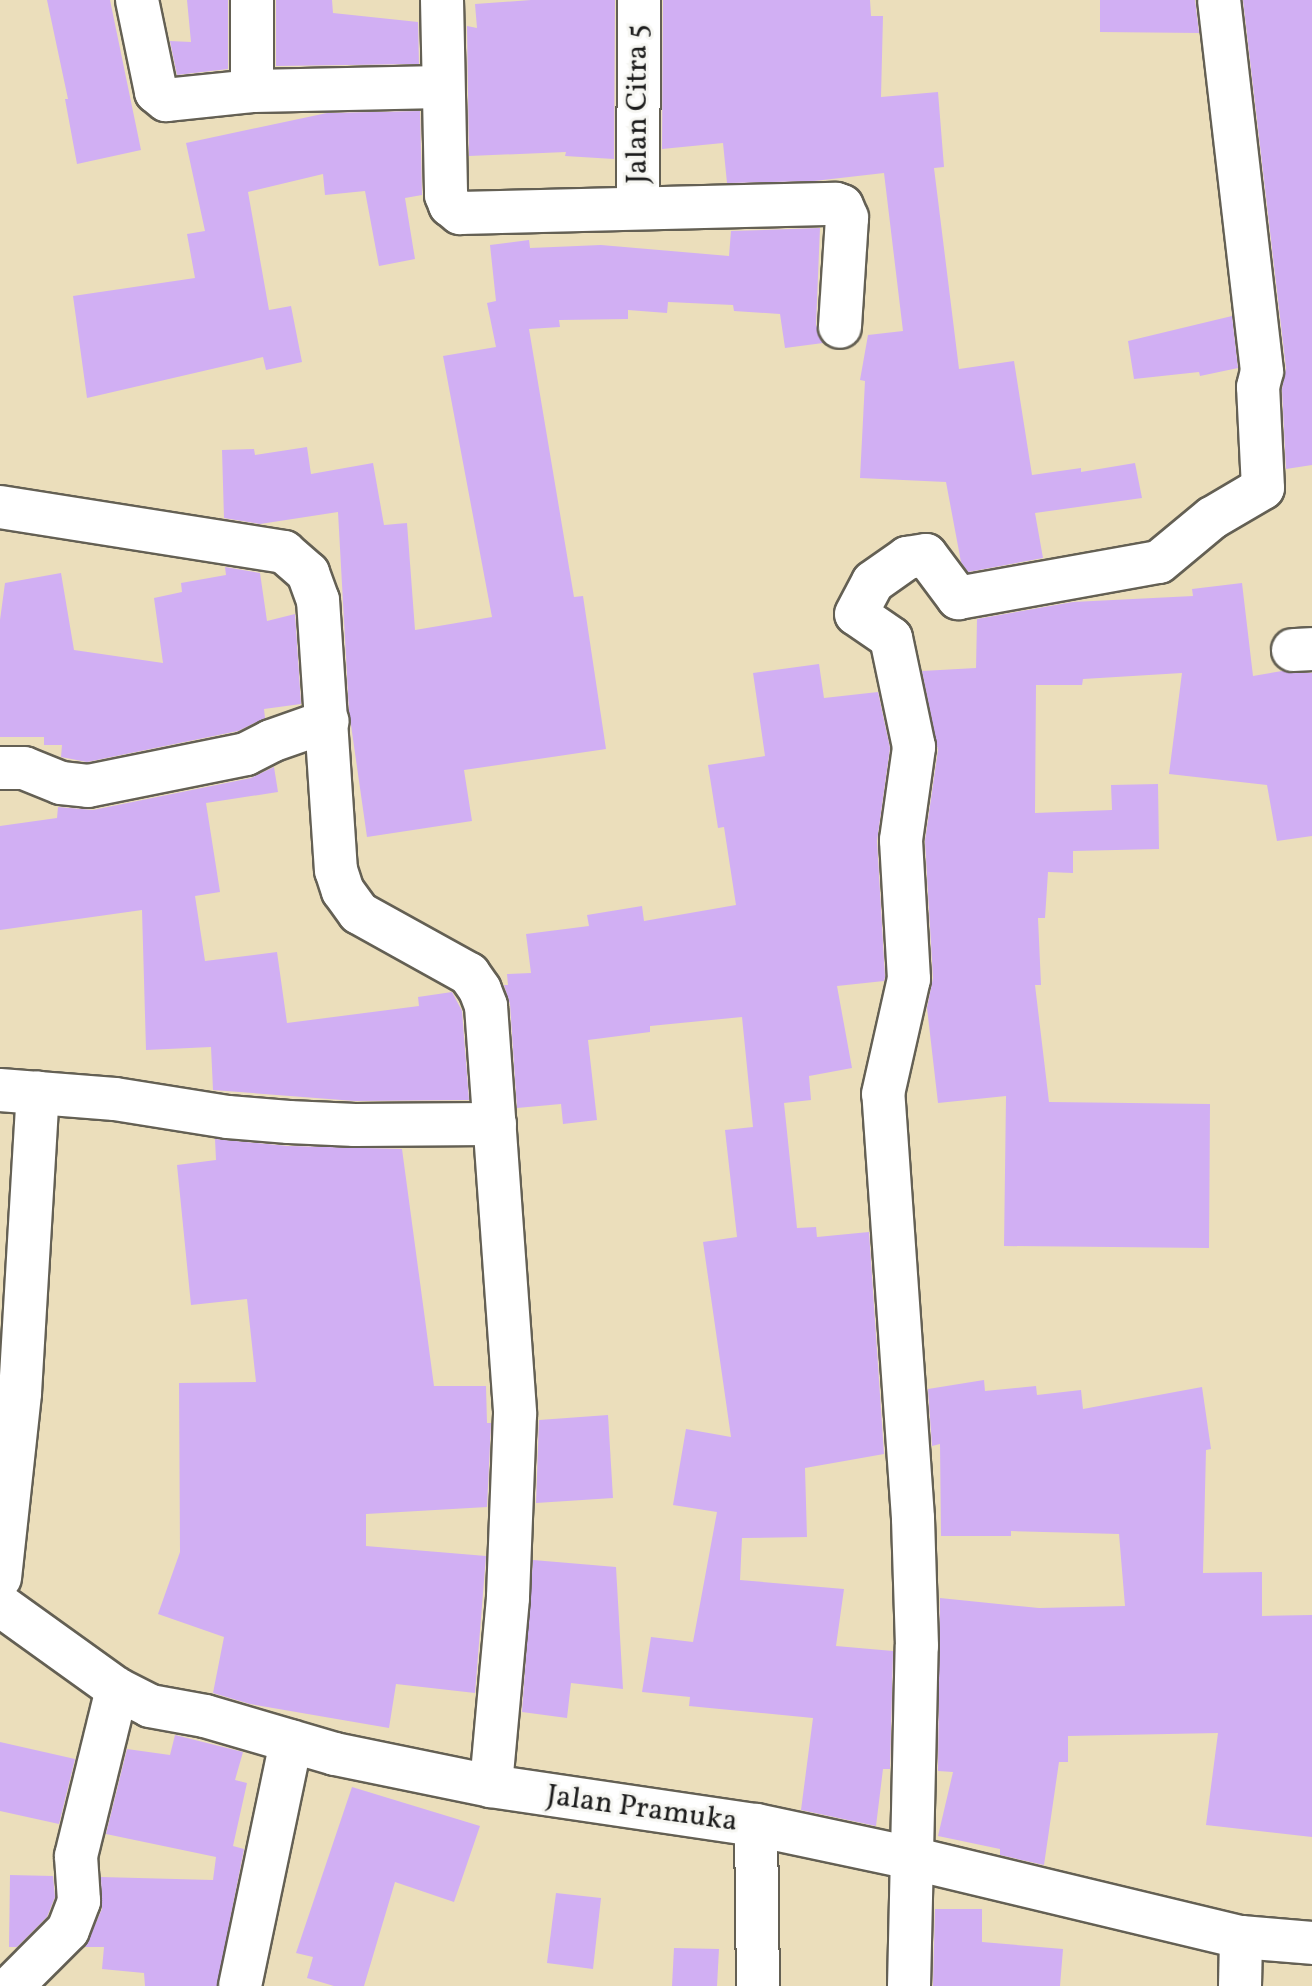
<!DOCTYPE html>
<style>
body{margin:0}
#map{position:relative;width:1312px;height:1986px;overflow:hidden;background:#ebdebb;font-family:Vollkorn,serif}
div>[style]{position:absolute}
.building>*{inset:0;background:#d1aff3}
.roads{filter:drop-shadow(2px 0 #646054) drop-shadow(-2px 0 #646054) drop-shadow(0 2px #646054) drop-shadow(0 -2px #646054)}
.minor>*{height:42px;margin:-21px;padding:0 21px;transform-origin:21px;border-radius:21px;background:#fff}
span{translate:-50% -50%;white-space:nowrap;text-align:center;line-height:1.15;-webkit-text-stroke:6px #f6f6f2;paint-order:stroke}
.street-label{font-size:30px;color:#1c1c1c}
</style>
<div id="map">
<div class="building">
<i style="clip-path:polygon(47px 0,110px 0,141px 150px,77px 164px,65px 99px,68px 99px)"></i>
<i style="clip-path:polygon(187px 0,228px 0,228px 69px,177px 75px,170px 41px,191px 42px)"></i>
<i style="clip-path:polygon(276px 0,332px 0,333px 13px,418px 22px,419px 64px,276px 66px)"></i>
<i style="clip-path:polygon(531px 0,615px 0,614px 159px,565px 156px,566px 152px,469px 156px,467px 26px,477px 28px,475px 4px)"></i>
<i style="clip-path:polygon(663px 0,870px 0,871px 16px,883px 16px,881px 97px,938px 92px,944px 167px,934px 168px,959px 369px,1014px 361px,1032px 475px,1081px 468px,1081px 472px,1135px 463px,1142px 498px,1035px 513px,1043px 558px,968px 572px,961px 562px,946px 482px,860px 478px,865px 381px,860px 380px,868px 335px,903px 331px,884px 173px,814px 181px,727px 183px,723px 143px,662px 149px)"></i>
<i style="clip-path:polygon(1100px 0,1195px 0,1199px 33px,1100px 32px)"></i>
<i style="clip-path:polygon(1243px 0,1312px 0,1312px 465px,1286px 469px,1282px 389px,1286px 368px)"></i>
<i style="clip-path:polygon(420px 111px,422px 195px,405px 198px,415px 259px,379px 266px,365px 191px,325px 195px,323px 174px,248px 192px,269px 310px,291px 306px,302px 362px,266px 370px,263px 357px,87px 398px,73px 296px,195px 278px,187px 234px,205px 231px,186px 143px,327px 113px)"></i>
<i style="clip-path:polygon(820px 228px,816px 325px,823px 343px,785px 348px,780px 314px,734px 311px,733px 305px,668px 302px,667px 313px,628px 310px,628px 319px,559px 320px,560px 327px,529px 329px,574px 597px,583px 596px,606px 749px,464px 770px,472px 821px,367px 837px,349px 711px,338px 512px,260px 524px,224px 518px,222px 450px,254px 449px,255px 455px,307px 447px,311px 474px,373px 463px,384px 525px,407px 523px,415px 630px,492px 617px,443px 356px,496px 347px,487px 303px,496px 301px,490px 245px,529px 240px,530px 248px,601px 245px,729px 256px,731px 231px)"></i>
<i style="clip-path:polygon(1232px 316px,1238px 368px,1200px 376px,1199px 372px,1134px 379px,1128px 341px)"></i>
<i style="clip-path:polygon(225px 567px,260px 573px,267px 621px,295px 614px,301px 704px,264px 709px,265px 718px,238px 731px,87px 762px,61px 757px,62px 745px,44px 745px,44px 737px,0 737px,0 620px,5px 583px,61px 573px,74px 650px,163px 663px,154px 598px,182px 592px,181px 583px,226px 575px)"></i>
<i style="clip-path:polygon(1242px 583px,1253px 676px,1282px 671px,1312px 673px,1312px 836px,1277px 841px,1267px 785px,1169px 774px,1182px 673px,1083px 679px,1082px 685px,1036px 685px,1035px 813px,1112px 810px,1111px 785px,1158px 784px,1159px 849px,1073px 851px,1073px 873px,1048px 872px,1045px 918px,1038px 918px,1041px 985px,1035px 985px,1049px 1102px,1210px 1104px,1209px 1248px,1004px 1246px,1006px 1096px,938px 1103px,927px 1008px,933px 978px,925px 841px,938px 750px,922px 671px,976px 668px,977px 619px,1073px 602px,1193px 596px,1192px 589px)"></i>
<i style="clip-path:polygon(819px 664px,824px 698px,878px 692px,890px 748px,877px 841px,885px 977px,884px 981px,837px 986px,852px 1068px,809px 1076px,811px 1100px,784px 1103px,797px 1228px,816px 1227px,817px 1237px,869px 1232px,884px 1454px,805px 1468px,807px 1537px,742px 1538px,740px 1580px,844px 1589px,836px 1646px,893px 1651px,890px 1769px,883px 1769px,876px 1826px,801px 1810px,813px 1718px,689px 1706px,690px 1697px,642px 1692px,651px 1637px,693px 1642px,717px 1512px,673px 1505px,686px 1429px,731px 1437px,703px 1242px,737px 1237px,725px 1130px,753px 1127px,742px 1017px,650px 1026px,650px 1032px,588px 1040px,597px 1120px,563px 1124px,561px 1104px,517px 1108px,510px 1004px,504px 985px,508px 985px,507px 974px,531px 973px,526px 934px,589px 926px,587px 915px,642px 906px,644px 921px,736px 905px,724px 827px,718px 828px,708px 765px,765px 756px,753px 673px)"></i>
<i style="clip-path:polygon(274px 767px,278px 792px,206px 803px,220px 892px,195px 896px,205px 961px,277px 952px,287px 1023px,419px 1006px,418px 997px,452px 992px,462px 1011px,469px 1100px,355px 1101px,213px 1090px,211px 1047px,146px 1050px,142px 910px,0 930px,0 826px,57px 818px,58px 807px,93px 810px,251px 778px)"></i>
<i style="clip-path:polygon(215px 1139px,288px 1146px,402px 1149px,434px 1386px,486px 1386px,487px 1423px,491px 1423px,487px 1507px,366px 1514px,366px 1546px,486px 1556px,475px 1693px,396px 1684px,389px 1728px,250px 1704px,213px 1693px,224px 1637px,158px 1614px,180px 1552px,179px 1383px,256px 1382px,247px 1299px,191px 1305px,177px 1165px,216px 1160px)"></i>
<i style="clip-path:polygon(984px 1380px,985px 1391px,1036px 1386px,1037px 1395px,1081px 1390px,1083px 1409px,1202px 1387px,1211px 1449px,1206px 1450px,1203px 1573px,1262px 1572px,1262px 1616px,1312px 1615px,1312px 1837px,1206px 1825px,1218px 1733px,1068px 1736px,1068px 1762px,1059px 1762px,1044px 1865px,1000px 1855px,1000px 1849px,938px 1836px,953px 1772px,938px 1771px,940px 1598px,1039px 1608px,1125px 1606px,1119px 1534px,1011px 1531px,1011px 1536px,941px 1536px,940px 1444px,932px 1446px,928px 1389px)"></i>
<i style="clip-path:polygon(608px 1415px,613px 1498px,536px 1503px,539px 1420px)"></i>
<i style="clip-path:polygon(533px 1560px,616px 1567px,623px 1689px,571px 1683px,567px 1718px,522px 1712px)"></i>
<i style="clip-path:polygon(175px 1735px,243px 1752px,235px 1780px,247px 1783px,233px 1846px,244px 1849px,217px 1986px,145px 1986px,144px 1973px,102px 1969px,104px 1947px,85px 1947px,102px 1909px,101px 1877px,213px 1880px,216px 1857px,106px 1834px,127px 1749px,170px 1755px)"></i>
<i style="clip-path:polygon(0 1742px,75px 1759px,59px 1824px,0 1811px)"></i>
<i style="clip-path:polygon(352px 1787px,480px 1826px,454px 1902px,395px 1882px,364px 1986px,334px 1986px,307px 1978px,313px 1957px,296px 1953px)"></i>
<i style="clip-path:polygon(10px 1875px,53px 1876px,55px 1897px,47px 1917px,17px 1947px,9px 1947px)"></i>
<i style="clip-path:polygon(556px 1893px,601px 1898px,593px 1969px,547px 1963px)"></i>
<i style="clip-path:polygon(935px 1909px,982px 1909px,982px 1942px,1063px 1949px,1060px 1986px,933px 1986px)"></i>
<i style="clip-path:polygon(674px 1948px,719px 1949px,717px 1986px,672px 1986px)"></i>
</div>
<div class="roads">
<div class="minor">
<i style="left:137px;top:0;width:94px;rotate:78.3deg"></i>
<i style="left:156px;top:92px;width:13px;rotate:39deg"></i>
<i style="left:166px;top:100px;width:86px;rotate:-6deg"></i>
<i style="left:252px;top:91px;width:191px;rotate:-1.2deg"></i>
<i style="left:252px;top:0;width:91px;rotate:90deg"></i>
<i style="left:442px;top:0;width:195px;rotate:88.8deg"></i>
<i style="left:446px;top:195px;width:11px;rotate:68deg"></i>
<i style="left:450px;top:205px;width:13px;rotate:39deg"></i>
<i style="left:460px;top:213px;width:376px;rotate:-1.4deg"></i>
<i style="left:836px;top:204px;width:6px;rotate:18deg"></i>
<i style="left:842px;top:206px;width:13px;rotate:67deg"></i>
<i style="left:847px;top:218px;width:109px;rotate:93.7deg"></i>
<i style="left:638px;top:208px;width:208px;rotate:-89.7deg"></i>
<i style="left:0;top:507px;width:288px;rotate:9deg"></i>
<i style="left:284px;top:552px;width:32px;rotate:41deg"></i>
<i style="left:308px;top:573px;width:29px;rotate:70deg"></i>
<i style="left:318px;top:600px;width:271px;rotate:86.2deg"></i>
<i style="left:336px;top:870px;width:22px;rotate:72deg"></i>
<i style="left:343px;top:891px;width:27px;rotate:54deg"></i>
<i style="left:359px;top:913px;width:126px;rotate:29deg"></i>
<i style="left:469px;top:974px;width:19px;rotate:55deg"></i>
<i style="left:480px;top:990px;width:17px;rotate:69deg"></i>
<i style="left:486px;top:1006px;width:409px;rotate:85.9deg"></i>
<i style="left:515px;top:1414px;width:184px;rotate:92.2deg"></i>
<i style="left:508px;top:1598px;width:189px;rotate:95.2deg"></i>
<i style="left:1293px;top:650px;width:19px;rotate:-3deg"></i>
<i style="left:0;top:768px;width:24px"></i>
<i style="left:24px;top:768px;width:40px;rotate:22deg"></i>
<i style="left:61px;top:783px;width:27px;rotate:6deg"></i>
<i style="left:88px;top:786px;width:161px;rotate:-11.4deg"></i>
<i style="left:246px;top:754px;width:28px;rotate:-27deg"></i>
<i style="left:271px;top:741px;width:60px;rotate:-19.3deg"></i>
<i style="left:0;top:1090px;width:115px;rotate:4.5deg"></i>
<i style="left:115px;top:1099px;width:114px;rotate:9.1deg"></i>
<i style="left:228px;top:1117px;width:61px;rotate:4.7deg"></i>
<i style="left:289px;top:1122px;width:66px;rotate:2.6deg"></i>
<i style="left:355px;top:1125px;width:140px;rotate:-0.4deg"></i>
<i style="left:0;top:1578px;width:186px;rotate:-83.8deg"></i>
<i style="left:20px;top:1393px;width:301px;rotate:-86.6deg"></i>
<i style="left:0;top:1605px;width:144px;rotate:35.7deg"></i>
<i style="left:117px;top:1689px;width:37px;rotate:27deg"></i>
<i style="left:150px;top:1706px;width:56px;rotate:10.3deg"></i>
<i style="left:205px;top:1716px;width:135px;rotate:16.3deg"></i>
<i style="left:335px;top:1754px;width:159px;rotate:11.6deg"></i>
<i style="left:491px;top:1786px;width:268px;rotate:8.4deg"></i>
<i style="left:756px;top:1825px;width:158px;rotate:12deg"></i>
<i style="left:911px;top:1858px;width:339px;rotate:13.5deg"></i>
<i style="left:1241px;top:1937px;width:71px;rotate:4.8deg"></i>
<i style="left:756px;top:1825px;width:161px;rotate:89.3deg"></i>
<i style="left:12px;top:1986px;width:79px;rotate:-45deg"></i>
<i style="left:68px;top:1930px;width:31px;rotate:-69deg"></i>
<i style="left:79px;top:1901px;width:45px;rotate:-93.8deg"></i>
<i style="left:76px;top:1856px;width:172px;rotate:-76.2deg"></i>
<i style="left:240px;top:1986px;width:250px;rotate:-78.2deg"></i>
<i style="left:909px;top:1986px;width:340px;rotate:-88.7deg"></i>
<i style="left:917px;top:1646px;width:128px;rotate:-91.8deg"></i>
<i style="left:913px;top:1518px;width:425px;rotate:-94deg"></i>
<i style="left:883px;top:1094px;width:118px;rotate:-77.3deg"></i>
<i style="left:909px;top:979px;width:139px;rotate:-93.3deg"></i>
<i style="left:901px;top:840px;width:94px;rotate:-82deg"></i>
<i style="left:914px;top:747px;width:111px;rotate:-101.9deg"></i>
<i style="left:891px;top:638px;width:42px;rotate:-145.6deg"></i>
<i style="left:856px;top:614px;width:36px;rotate:-62deg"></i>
<i style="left:873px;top:582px;width:42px;rotate:-35.2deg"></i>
<i style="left:907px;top:558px;width:19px;rotate:-9deg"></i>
<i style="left:926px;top:555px;width:54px;rotate:53.3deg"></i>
<i style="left:958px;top:598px;width:204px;rotate:-10.2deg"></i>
<i style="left:1159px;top:562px;width:69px;rotate:-39.7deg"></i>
<i style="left:1212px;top:518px;width:59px;rotate:-30.5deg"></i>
<i style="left:1263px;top:488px;width:101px;rotate:-92.8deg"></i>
<i style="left:1258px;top:387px;width:16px;rotate:-76deg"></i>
<i style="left:1262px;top:371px;width:373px;rotate:-96.6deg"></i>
<i style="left:1240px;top:1986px;width:49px;rotate:-88.8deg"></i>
</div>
</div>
<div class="street-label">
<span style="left:638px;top:104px;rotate:-90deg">Jalan Citra 5</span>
<span style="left:642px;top:1809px;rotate:8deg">Jalan Pramuka</span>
</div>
</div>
